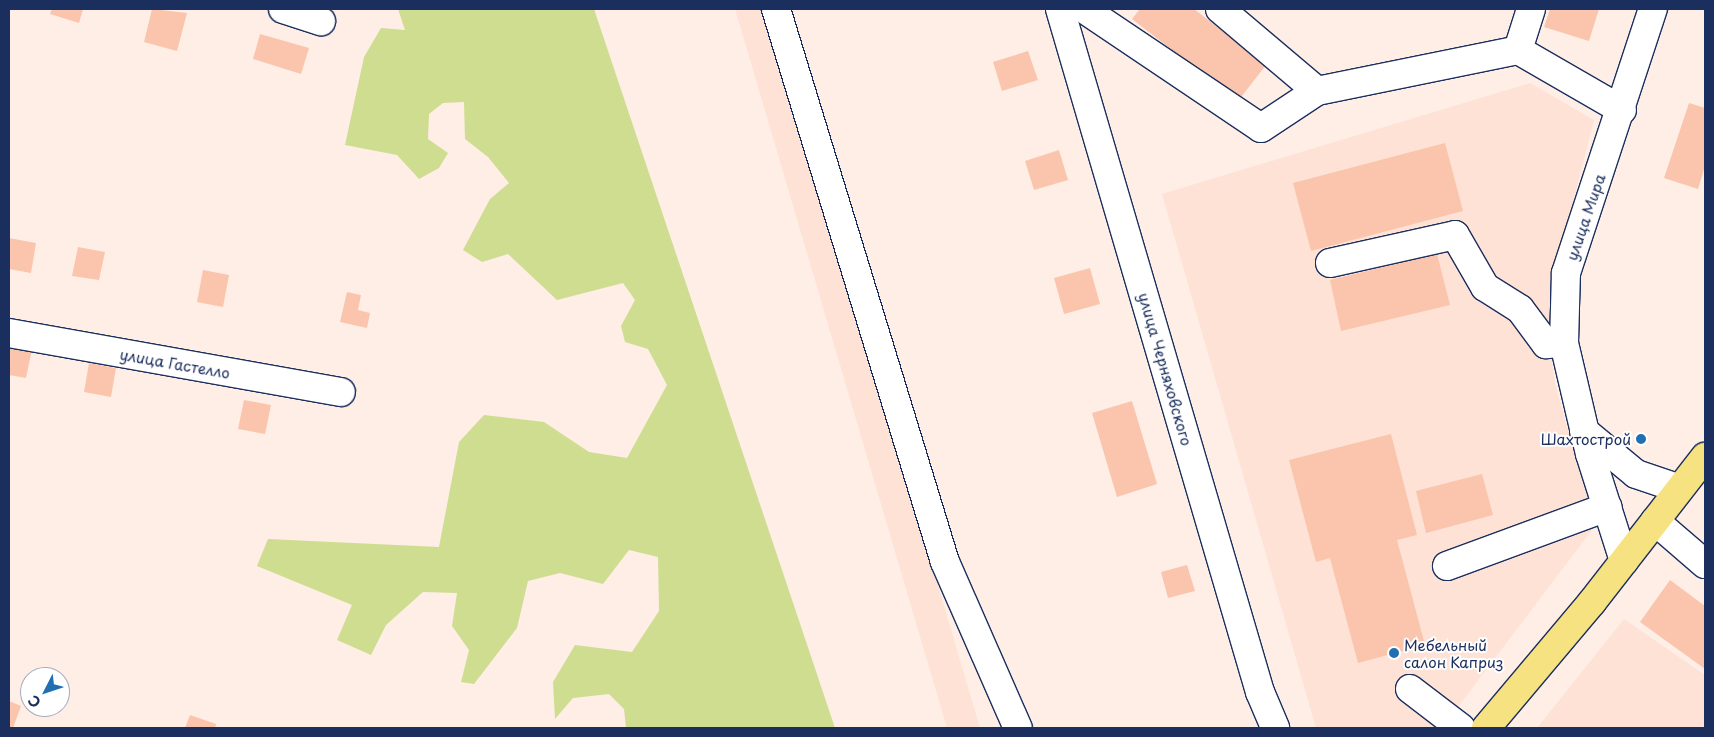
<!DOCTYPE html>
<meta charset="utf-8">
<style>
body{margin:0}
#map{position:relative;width:1714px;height:737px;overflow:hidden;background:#feeee6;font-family:"Playpen Sans",sans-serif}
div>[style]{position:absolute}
.built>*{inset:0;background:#fde2d5}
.green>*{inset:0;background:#cfdd91}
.building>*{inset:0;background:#fac5ac}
.roads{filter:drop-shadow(1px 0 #1b2f5e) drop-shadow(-1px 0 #1b2f5e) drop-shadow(0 1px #1b2f5e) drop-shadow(0 -1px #1b2f5e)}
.minor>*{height:28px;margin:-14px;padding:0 14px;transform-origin:14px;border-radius:14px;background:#fff}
.major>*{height:28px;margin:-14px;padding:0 14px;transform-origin:14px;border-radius:14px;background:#f7e281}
.dots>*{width:14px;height:14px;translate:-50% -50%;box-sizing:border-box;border:2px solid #fff;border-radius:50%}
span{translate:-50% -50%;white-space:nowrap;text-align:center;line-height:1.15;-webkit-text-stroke:4px #fff;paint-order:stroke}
.street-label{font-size:15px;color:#1b2f5e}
.poi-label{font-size:15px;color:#1b2f5e}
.right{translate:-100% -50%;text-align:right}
.left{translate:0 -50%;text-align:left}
.frame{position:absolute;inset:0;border:10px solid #1b2f5e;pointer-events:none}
.north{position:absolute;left:20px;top:667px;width:50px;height:50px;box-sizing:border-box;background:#fff;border:1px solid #a4acbf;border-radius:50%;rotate:229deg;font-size:14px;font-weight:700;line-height:20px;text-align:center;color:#1b2f5e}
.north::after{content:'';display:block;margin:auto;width:18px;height:22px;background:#1f6fb2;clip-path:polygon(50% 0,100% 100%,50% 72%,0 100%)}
</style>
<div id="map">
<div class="built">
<i style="clip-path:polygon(735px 9px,768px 9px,980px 728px,947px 728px)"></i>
<i style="clip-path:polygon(1530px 83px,1594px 120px,1556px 268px,1549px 343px,1555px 384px,1572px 445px,1604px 514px,1442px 728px,1316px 728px,1162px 194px)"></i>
<i style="clip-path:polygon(1624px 619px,1705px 675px,1705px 728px,1537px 728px)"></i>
</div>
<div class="green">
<i style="clip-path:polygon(398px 9px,594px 9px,835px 728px,626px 728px,624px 709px,609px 694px,573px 698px,555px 719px,553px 682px,575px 645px,632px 652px,659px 611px,658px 557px,629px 550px,603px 584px,560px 573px,528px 581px,517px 628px,474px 684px,461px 682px,469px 650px,452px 626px,457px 593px,423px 592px,386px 625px,371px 655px,337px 640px,352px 605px,257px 566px,268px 539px,439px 547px,459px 442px,484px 415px,544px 422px,589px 452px,627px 458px,667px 385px,648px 349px,625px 342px,621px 326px,635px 300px,623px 283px,557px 300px,508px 254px,482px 262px,463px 250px,490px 199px,509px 183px,488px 157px,465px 139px,464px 102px,443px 103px,429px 114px,428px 139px,448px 153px,439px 168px,419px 179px,397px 155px,345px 145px,364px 57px,381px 28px,405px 30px)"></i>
</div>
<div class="building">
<i style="clip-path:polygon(52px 9px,83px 9px,79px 23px,50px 14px)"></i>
<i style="clip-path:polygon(152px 9px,187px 13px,177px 51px,144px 42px)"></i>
<i style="clip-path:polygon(1140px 9px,1194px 9px,1266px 65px,1238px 101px,1132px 19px)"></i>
<i style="clip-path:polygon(1550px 9px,1599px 9px,1589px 41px,1544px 27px)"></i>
<i style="clip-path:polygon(260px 34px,309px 48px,301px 74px,253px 59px)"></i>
<i style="clip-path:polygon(1028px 51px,1038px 80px,1002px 91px,993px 62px)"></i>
<i style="clip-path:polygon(1689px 103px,1705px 108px,1705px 166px,1698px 189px,1664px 178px)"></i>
<i style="clip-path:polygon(1445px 143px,1463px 211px,1311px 251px,1293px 183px)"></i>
<i style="clip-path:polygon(1059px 150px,1068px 180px,1034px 190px,1025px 161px)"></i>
<i style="clip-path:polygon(9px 238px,36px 243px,31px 273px,9px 269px)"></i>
<i style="clip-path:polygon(78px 247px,105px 252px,99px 280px,72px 276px)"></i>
<i style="clip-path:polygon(1437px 254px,1450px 305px,1341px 331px,1330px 280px)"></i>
<i style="clip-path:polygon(1090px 268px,1100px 304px,1064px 314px,1054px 278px)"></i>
<i style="clip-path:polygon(203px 270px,229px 275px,223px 307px,197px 302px)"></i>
<i style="clip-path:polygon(347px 292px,361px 295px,358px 310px,370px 313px,367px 328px,340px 322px)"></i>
<i style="clip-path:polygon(9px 345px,32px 349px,26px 378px,9px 375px)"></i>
<i style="clip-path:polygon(89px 363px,116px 368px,111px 397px,84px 392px)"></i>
<i style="clip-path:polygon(244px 400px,271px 405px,265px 434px,238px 429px)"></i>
<i style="clip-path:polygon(1132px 401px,1157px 484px,1117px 497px,1092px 413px)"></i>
<i style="clip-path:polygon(1391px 434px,1417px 535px,1397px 540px,1425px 645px,1358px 663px,1330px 558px,1316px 562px,1289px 460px)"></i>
<i style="clip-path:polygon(1482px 474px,1493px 515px,1426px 533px,1416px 491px)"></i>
<i style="clip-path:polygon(1187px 565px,1195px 591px,1168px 598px,1161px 572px)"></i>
<i style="clip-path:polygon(1670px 580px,1705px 606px,1705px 669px,1640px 622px)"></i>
<i style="clip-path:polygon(9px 701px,21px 706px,13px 728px,9px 728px)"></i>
<i style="clip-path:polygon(190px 715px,216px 724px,215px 728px,185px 728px)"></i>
</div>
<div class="roads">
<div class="minor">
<i style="left:283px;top:9px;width:40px;rotate:18deg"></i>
<i style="left:776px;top:9px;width:578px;rotate:73.01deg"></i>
<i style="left:945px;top:562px;width:181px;rotate:66.3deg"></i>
<i style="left:1060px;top:9px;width:712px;rotate:73.68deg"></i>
<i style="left:1260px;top:692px;width:39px;rotate:67deg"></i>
<i style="left:1084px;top:9px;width:213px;rotate:33.9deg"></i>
<i style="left:1261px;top:128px;width:67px;rotate:-33.5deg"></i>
<i style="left:1220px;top:9px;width:127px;rotate:40.2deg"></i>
<i style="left:1317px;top:91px;width:205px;rotate:-11.5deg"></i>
<i style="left:1531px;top:9px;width:43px;rotate:107.6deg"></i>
<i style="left:1518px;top:50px;width:120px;rotate:30deg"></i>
<i style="left:1330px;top:263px;width:128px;rotate:-12.6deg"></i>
<i style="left:1455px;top:235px;width:60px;rotate:60deg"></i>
<i style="left:1485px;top:287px;width:41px;rotate:32.2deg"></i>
<i style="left:1520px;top:309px;width:44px;rotate:53.4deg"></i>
<i style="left:1546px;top:344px;width:18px;rotate:-3deg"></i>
<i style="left:9px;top:333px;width:337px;rotate:10.1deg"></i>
<i style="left:1584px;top:431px;width:67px;rotate:39.6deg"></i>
<i style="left:1636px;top:474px;width:46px;rotate:18.8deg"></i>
<i style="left:1655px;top:521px;width:66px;rotate:40.7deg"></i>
<i style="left:1624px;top:561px;width:112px;rotate:-107.6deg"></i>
<i style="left:1590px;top:454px;width:114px;rotate:-103.2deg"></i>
<i style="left:1564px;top:343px;width:70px;rotate:-88.4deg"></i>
<i style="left:1566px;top:273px;width:278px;rotate:-71.8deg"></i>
<i style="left:1447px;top:566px;width:171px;rotate:-20.2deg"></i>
<i style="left:1410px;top:689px;width:64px;rotate:37.4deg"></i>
</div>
<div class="major">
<i style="left:1486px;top:728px;width:165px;rotate:-49.9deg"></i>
<i style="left:1592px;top:602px;width:184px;rotate:-52.1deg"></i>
</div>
</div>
<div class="dots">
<i style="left:1641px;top:439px;background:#1f6fb2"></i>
<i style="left:1394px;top:653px;background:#1f6fb2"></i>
</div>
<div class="street-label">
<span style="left:1585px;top:217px;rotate:-71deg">улица Мира</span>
<span style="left:175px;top:363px;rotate:10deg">улица Гастелло</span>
<span style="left:1166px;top:369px;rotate:74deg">улица Черняховского</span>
</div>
<div class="poi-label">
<span class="right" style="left:1631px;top:439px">Шахтострой</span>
<span class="left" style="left:1404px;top:653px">Мебельный<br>салон Каприз</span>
</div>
<div class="frame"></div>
<div class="north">С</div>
</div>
